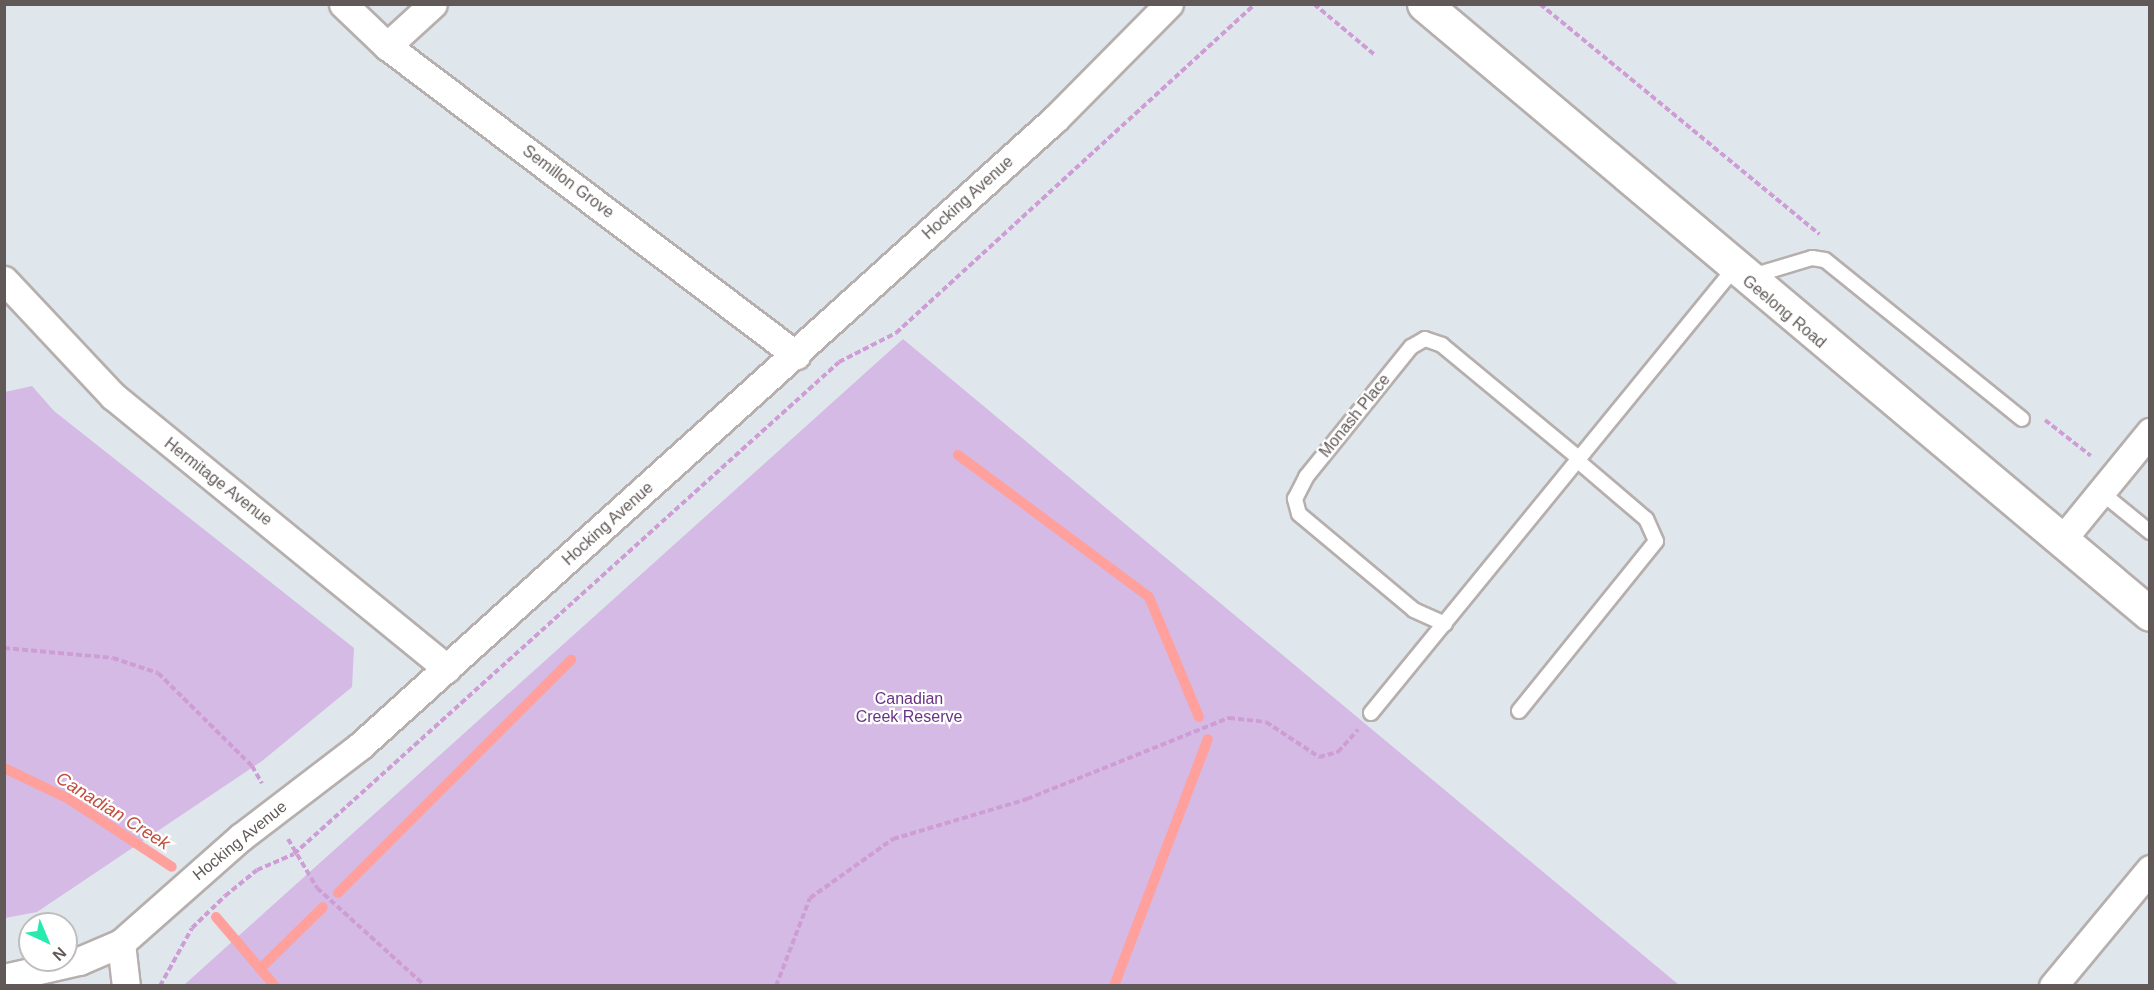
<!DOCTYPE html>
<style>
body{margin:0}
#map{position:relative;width:2154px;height:990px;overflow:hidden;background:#dfe7ec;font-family:Helvetica,sans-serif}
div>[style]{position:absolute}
.green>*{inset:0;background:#d4bae4}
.stream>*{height:10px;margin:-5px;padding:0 5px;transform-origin:5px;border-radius:5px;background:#ffa09c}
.path>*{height:4px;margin-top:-2px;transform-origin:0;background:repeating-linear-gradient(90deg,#cf9dd6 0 6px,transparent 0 9px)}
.roads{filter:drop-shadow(2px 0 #b6afad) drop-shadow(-2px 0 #b6afad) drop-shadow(0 2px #b6afad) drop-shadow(0 -2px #b6afad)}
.lane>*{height:14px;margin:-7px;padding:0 7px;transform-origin:7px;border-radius:7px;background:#fff}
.street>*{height:27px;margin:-13.5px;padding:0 13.5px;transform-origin:13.5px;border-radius:13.5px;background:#fff}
.secondary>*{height:33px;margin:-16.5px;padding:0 16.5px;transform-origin:16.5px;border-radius:16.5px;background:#fff}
span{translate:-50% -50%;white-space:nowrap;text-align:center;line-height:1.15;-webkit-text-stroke:4.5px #fff;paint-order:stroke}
.street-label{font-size:16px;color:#615958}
.park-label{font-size:16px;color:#693385}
.water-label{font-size:18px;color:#c34e3d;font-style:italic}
.frame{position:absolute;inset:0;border:6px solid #615958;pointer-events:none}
.north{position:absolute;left:18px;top:912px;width:60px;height:60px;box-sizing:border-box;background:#fff;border:2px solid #c0bdbc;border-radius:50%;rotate:136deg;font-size:16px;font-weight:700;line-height:24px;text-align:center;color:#615958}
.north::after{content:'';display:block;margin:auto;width:21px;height:27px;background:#26ebad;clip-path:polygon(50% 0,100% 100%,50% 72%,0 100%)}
</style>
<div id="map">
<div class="green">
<i style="clip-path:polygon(903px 339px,1679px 985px,184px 985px)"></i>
<i style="clip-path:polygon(32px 386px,54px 411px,354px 648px,352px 687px,262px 761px,37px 912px,5px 918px,5px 392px)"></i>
</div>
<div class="stream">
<i style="left:958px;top:455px;width:238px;rotate:36.6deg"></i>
<i style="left:1149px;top:597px;width:130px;rotate:67.4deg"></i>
<i style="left:4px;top:768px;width:72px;rotate:25.5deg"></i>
<i style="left:69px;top:799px;width:123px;rotate:33.4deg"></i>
<i style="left:338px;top:893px;width:330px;rotate:-45deg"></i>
<i style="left:216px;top:917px;width:91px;rotate:49.5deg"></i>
<i style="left:260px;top:969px;width:88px;rotate:-44.5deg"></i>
<i style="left:1114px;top:986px;width:264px;rotate:-69.2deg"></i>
</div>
<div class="path">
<i style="left:1314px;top:4px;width:81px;rotate:40deg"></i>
<i style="left:1540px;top:4px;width:362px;rotate:39.5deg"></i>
<i style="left:2045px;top:420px;width:58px;rotate:38deg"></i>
<i style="left:4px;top:648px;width:109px;rotate:5.2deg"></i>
<i style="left:113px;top:658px;width:47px;rotate:18.4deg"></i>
<i style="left:158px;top:673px;width:132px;rotate:44.7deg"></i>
<i style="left:252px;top:766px;width:20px;rotate:60deg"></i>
<i style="left:288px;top:839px;width:57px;rotate:59.4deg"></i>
<i style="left:317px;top:888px;width:146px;rotate:42.2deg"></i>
<i style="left:160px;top:986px;width:66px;rotate:-61.1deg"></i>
<i style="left:192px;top:928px;width:46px;rotate:-44.1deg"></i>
<i style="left:225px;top:896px;width:41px;rotate:-39.1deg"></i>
<i style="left:257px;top:870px;width:40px;rotate:-23.4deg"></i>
<i style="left:294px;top:854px;width:734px;rotate:-42.07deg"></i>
<i style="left:839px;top:362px;width:64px;rotate:-27deg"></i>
<i style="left:896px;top:333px;width:487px;rotate:-42.5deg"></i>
<i style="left:776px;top:986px;width:94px;rotate:-68.9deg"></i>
<i style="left:810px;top:898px;width:102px;rotate:-35.4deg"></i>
<i style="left:893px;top:839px;width:140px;rotate:-16.6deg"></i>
<i style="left:1027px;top:799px;width:218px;rotate:-21.9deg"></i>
<i style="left:1229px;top:718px;width:37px;rotate:6deg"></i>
<i style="left:1266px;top:722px;width:64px;rotate:33.4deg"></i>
<i style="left:1319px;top:757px;width:20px;rotate:-15deg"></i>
<i style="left:1338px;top:752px;width:30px;rotate:-48deg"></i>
</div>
<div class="roads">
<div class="lane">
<i style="left:1752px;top:276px;width:63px;rotate:-16.7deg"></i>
<i style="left:1812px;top:258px;width:13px;rotate:9deg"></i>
<i style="left:1825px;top:260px;width:253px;rotate:38.9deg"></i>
<i style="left:2102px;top:493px;width:62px;rotate:39.1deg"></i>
<i style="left:1445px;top:624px;width:34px;rotate:-156deg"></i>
<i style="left:1414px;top:610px;width:150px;rotate:-140.1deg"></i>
<i style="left:1299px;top:514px;width:16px;rotate:-105deg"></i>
<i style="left:1295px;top:499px;width:25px;rotate:-63deg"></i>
<i style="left:1306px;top:477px;width:167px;rotate:-51.1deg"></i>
<i style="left:1411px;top:347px;width:16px;rotate:-30deg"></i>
<i style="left:1425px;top:339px;width:18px;rotate:19deg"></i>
<i style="left:1442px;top:345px;width:179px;rotate:39.6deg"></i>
<i style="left:1519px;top:711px;width:218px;rotate:-51.1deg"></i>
<i style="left:1656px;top:541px;width:24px;rotate:-114deg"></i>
<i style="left:1646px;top:519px;width:89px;rotate:-139.5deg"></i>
<i style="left:1371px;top:713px;width:572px;rotate:-50.75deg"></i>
</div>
<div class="street">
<i style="left:343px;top:4px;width:61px;rotate:43.7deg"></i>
<i style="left:387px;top:46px;width:513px;rotate:37.07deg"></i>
<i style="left:387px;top:46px;width:62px;rotate:-42.4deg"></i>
<i style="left:4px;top:280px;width:159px;rotate:46.8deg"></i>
<i style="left:113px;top:396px;width:431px;rotate:39.2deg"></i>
<i style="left:2061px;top:541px;width:141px;rotate:-50.8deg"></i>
<i style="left:121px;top:943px;width:43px;rotate:83.4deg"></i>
<i style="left:4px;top:978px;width:77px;rotate:-12.8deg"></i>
<i style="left:79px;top:961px;width:46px;rotate:-23.2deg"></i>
<i style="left:121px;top:943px;width:160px;rotate:-41.5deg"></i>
<i style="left:241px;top:837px;width:150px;rotate:-37.4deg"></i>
<i style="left:360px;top:746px;width:936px;rotate:-42.06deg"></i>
<i style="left:1055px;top:119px;width:162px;rotate:-45.3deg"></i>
<i style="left:2053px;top:986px;width:152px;rotate:-50.3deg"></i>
</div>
<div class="secondary">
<i style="left:1424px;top:4px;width:948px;rotate:40.04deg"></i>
</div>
</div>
<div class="street-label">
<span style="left:568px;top:182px;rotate:37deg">Semillon Grove</span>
<span style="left:968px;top:198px;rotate:-42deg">Hocking Avenue</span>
<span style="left:1784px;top:312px;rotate:40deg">Geelong Road</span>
<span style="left:1355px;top:416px;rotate:-51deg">Monash Place</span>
<span style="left:218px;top:482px;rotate:38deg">Hermitage Avenue</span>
<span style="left:608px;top:524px;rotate:-42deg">Hocking Avenue</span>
<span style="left:240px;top:841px;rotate:-39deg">Hocking Avenue</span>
</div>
<div class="park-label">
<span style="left:909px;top:708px">Canadian<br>Creek Reserve</span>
</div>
<div class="water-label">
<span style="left:113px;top:811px;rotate:32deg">Canadian Creek</span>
</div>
<div class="frame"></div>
<div class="north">N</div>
</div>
